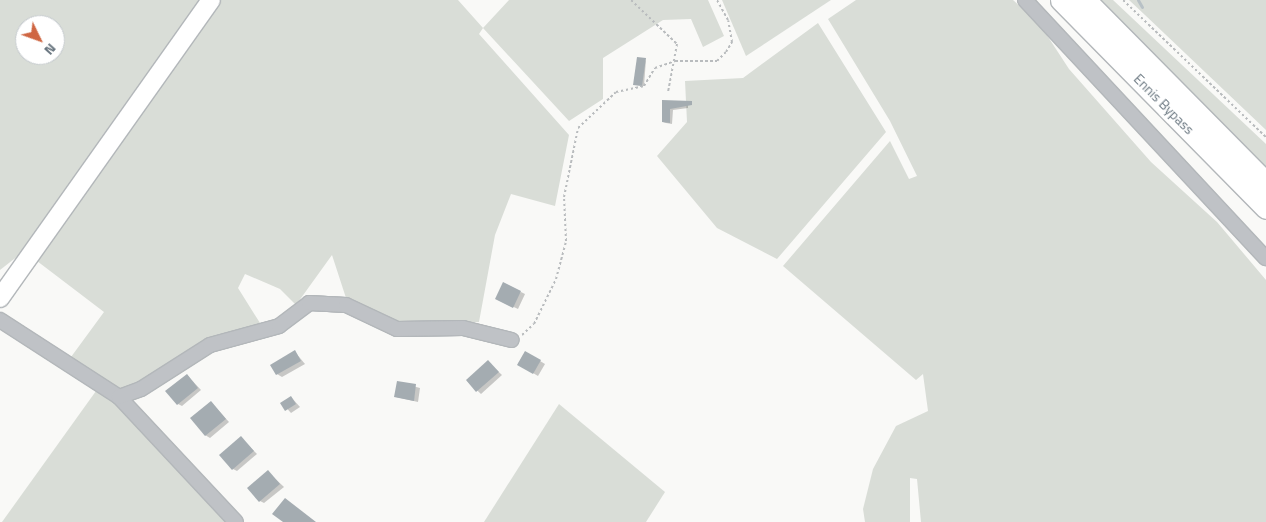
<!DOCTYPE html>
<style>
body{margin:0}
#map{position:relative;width:1266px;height:522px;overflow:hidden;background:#f9f9f7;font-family:"Titillium Web",sans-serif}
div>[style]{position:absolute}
.green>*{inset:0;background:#d9ddd7}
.shadow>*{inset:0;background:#0003}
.stream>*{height:3px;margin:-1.5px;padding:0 1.5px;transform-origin:1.5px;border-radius:1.5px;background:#b8c1c6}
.building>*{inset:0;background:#a4acb1}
.path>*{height:2px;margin-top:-1px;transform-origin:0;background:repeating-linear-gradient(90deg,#b9bcbe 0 2.5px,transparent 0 5px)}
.roads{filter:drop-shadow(1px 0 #b3b7ba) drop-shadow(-1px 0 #b3b7ba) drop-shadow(0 1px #b3b7ba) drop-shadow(0 -1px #b3b7ba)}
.minor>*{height:14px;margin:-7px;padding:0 7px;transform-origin:7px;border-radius:7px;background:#bfc2c6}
.major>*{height:18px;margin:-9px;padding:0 9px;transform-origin:9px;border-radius:9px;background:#fff}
.highway>*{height:21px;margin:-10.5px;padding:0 10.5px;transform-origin:10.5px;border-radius:10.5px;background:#fff}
span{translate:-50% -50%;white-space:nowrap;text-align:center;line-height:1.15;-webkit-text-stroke:5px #fff;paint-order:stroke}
.street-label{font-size:14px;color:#67747e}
.north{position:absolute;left:15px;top:15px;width:50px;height:50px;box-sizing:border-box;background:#fff;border:1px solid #c2c7cb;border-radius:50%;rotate:132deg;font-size:14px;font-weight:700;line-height:20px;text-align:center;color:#67747e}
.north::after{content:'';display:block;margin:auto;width:18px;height:22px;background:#cf6642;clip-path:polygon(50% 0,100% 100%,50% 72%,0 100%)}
</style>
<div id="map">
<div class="green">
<i style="clip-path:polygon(evenodd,0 0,205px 0,23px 252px,0 270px,0 0,25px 25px,55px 25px,55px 55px,25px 55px,25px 25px)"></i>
<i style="clip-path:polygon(221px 0,458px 0,483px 28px,509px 0,708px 0,724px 36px,703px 47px,691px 19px,663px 20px,603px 58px,603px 99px,569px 121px,483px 28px,479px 34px,569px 135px,555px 206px,511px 194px,495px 235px,479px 322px,400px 325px,346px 298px,332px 255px,296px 305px,280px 289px,245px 274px,238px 288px,260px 323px,193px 348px,137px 385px,117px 390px,71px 357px,104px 312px,37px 261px)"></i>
<i style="clip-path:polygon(722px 0,831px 0,746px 56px)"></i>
<i style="clip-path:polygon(856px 0,1013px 0,1039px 23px,1069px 69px,1151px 162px,1217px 222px,1266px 280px,1266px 522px,921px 522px,917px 479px,910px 478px,910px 522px,865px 522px,863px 509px,873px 469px,896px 426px,928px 411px,923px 374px,916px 380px,783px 266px,890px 141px,909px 179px,917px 176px,890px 121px,828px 19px)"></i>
<i style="clip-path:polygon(1080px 0,1113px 0,1266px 144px,1266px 184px)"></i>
<i style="clip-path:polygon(1129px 0,1266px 0,1266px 130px,1145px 15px)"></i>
<i style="clip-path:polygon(818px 23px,886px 132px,777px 259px,717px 228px,657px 156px,687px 122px,685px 81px,743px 78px)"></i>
<i style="clip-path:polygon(96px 391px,115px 403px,227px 522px,2px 522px)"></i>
<i style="clip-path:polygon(559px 404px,665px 492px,646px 522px,484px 522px)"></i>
</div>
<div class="shadow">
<i style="clip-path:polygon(646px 59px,644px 86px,636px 85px)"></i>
<i style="clip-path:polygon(663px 101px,688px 104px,688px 108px,673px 110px,672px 124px,666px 123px,663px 122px)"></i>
<i style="clip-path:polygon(521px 292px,525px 294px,518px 309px,501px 301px)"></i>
<i style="clip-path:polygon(295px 352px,305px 364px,282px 377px,277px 374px,272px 365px)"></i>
<i style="clip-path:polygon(525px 352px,545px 364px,538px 376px,518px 364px)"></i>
<i style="clip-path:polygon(488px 362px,502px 375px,481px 394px,467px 381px)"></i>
<i style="clip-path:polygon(187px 375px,201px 390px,182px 406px,178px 404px)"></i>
<i style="clip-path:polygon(398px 382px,420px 388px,418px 402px,396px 397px)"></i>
<i style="clip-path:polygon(291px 397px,300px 407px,291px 413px,282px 403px)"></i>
<i style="clip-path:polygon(211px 402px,229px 422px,210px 438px,205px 435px)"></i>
<i style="clip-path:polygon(241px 438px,257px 454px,237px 471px,233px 469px)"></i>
<i style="clip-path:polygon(268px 472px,284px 487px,264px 503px,260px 501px)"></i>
</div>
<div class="stream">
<i style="left:1138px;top:0;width:8px;rotate:60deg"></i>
</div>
<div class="building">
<i style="clip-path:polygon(637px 57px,646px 58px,642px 86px,633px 85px)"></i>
<i style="clip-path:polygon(662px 100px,692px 101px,692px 105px,670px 109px,670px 123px,662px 122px)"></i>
<i style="clip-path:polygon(503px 282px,521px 291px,513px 308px,495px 299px)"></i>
<i style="clip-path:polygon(295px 350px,301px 361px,276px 375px,270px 365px)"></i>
<i style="clip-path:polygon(525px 351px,541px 360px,533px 374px,517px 365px)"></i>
<i style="clip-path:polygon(488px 360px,499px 372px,476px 392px,466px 380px)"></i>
<i style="clip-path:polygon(187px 374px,198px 388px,177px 405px,165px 391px)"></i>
<i style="clip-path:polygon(397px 381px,416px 384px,414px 401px,394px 397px)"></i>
<i style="clip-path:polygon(291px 396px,296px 404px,285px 411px,280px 403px)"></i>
<i style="clip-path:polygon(211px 401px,226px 419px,205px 436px,190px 418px)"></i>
<i style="clip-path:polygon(241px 436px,254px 451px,232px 470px,219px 455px)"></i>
<i style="clip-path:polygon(268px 470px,280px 484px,259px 502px,247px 488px)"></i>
<i style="clip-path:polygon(285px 498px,316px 522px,283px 522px,272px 514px)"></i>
</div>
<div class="path">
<i style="left:631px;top:0;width:64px;rotate:43.7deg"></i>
<i style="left:677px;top:44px;width:49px;rotate:100.6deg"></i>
<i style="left:1123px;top:0;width:198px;rotate:43.8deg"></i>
<i style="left:522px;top:335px;width:16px;rotate:-43deg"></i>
<i style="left:534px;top:324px;width:50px;rotate:-63.9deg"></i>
<i style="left:556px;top:279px;width:39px;rotate:-75deg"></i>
<i style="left:566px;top:241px;width:44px;rotate:-92.6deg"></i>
<i style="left:564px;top:197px;width:70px;rotate:-78.5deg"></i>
<i style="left:578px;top:128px;width:52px;rotate:-43.5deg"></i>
<i style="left:616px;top:92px;width:29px;rotate:-12deg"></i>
<i style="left:644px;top:86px;width:21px;rotate:-59deg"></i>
<i style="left:655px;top:68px;width:21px;rotate:-19deg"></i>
<i style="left:675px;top:61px;width:42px"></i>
<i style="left:717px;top:61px;width:13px;rotate:-45deg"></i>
<i style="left:726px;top:52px;width:12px;rotate:-59deg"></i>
<i style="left:732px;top:42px;width:22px;rotate:-100deg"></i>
<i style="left:728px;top:20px;width:23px;rotate:-119deg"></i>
</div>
<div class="roads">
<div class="minor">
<i style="left:1025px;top:0;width:353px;rotate:47deg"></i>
<i style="left:0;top:320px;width:142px;rotate:32.9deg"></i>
<i style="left:119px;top:397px;width:171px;rotate:46.9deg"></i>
<i style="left:119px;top:397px;width:23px;rotate:-20deg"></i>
<i style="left:141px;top:389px;width:82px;rotate:-32.5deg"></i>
<i style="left:210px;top:345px;width:72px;rotate:-15.4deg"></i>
<i style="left:279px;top:326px;width:38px;rotate:-37deg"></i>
<i style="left:309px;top:303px;width:37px;rotate:3deg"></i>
<i style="left:346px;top:305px;width:56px;rotate:25.2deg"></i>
<i style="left:397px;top:329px;width:66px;rotate:-0.9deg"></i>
<i style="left:463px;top:328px;width:50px;rotate:13.8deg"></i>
</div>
<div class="major">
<i style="left:0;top:298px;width:365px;rotate:-54.7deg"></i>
</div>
<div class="highway">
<i style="left:1061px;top:0;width:292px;rotate:45.4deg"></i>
<i style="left:1085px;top:0;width:257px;rotate:45.3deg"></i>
</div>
</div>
<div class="street-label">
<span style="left:1164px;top:104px;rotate:45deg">Ennis Bypass</span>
</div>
<div class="north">N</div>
</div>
